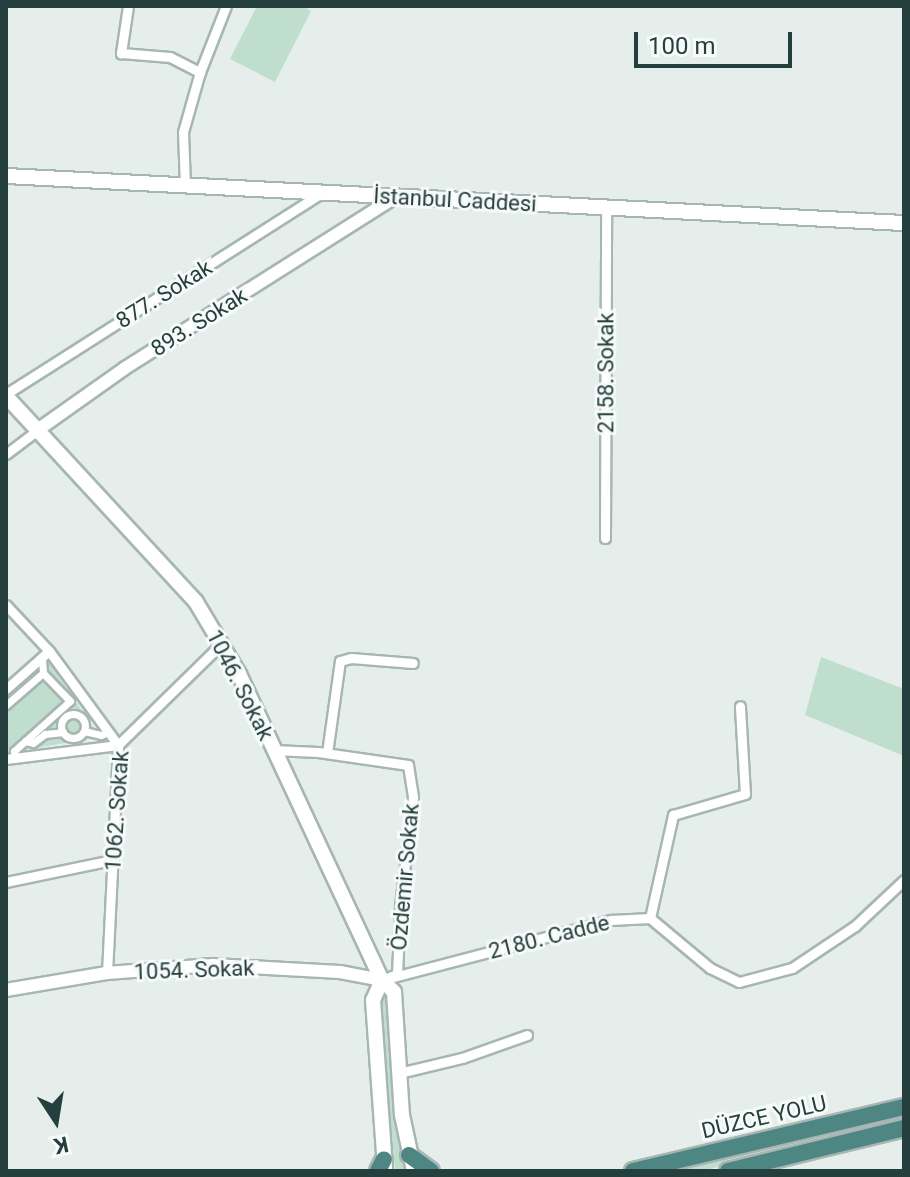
<!DOCTYPE html>
<meta charset="utf-8">
<style>
body{margin:0}
#map{position:relative;width:910px;height:1177px;overflow:hidden;background:#e5eeeb;font-family:Roboto,sans-serif}
div>[style]{position:absolute}
.green>*{inset:0;background:#bfdecd}
.roads{filter:drop-shadow(2px 0 #a7b6b3) drop-shadow(-2px 0 #a7b6b3) drop-shadow(0 2px #a7b6b3) drop-shadow(0 -2px #a7b6b3)}
.pedestrian>*{height:7px;margin:-3.5px;padding:0 3.5px;transform-origin:3.5px;border-radius:3.5px;background:#fff}
.pedestrian>.ring{margin:-3.5px;padding:0;box-sizing:content-box;background:none;border:7px solid #fff;border-radius:50%}
.minor>*{height:9px;margin:-4.5px;padding:0 4.5px;transform-origin:4.5px;border-radius:4.5px;background:#fff}
.tertiary>*{height:12px;margin:-6px;padding:0 6px;transform-origin:6px;border-radius:6px;background:#fff}
.secondary>*{height:14px;margin:-7px;padding:0 7px;transform-origin:7px;border-radius:7px;background:#fff}
.trunk>*{height:16px;margin:-8px;padding:0 8px;transform-origin:8px;border-radius:8px;background:#4e8683}
span{translate:-50% -50%;white-space:nowrap;text-align:center;line-height:1.15;-webkit-text-stroke:6px #f6faf9;paint-order:stroke}
.street-label{font-size:22px;color:#243f3d}
.frame{position:absolute;inset:0;border:8px solid #243f3d;pointer-events:none}
.north{position:absolute;left:16px;top:1081px;width:80px;height:80px;-webkit-text-stroke:6px #f6faf9;paint-order:stroke;rotate:168deg;font-size:22px;font-weight:700;line-height:32px;text-align:center;color:#243f3d}
.north::after{content:'';display:block;margin:auto;width:28px;height:36px;background:#243f3d;clip-path:polygon(50% 0,100% 100%,50% 72%,0 100%)}
.scale{position:absolute;left:634px;top:32px;width:158px;height:36px;box-sizing:border-box;border:4px solid #243f3d;border-top:0;padding-left:10px;font-size:24px;line-height:28px;white-space:nowrap;color:#243f3d;-webkit-text-stroke:6px #f6faf9;paint-order:stroke}
</style>
<div id="map">
<div class="green">
<i style="clip-path:polygon(257px 6px,302px 6px,311px 11px,275px 82px,230px 59px)"></i>
<i style="clip-path:polygon(821px 657px,904px 689px,904px 756px,805px 715px)"></i>
<i style="clip-path:polygon(47px 660px,100px 737px,6px 753px,6px 695px)"></i>
<i style="clip-path:polygon(380px 997px,387px 997px,394px 1112px,406px 1171px,395px 1171px)"></i>
<i style="clip-path:polygon(904px 1115px,904px 1122px,701px 1171px,665px 1171px)"></i>
</div>
<div class="roads">
<div class="pedestrian">
<i style="left:6px;top:705px;width:49px;rotate:-40.9deg"></i>
<i style="left:43px;top:673px;width:16px;rotate:-94deg"></i>
<i class="ring" style="left:61px;top:714px;width:17px;height:17px"></i>
<i style="left:84px;top:731px;width:17px;rotate:13deg"></i>
<i style="left:101px;top:735px;width:8px;rotate:-23deg"></i>
<i style="left:25px;top:741px;width:8px;rotate:14deg"></i>
<i style="left:33px;top:743px;width:15px;rotate:-37deg"></i>
<i style="left:45px;top:734px;width:18px;rotate:-6deg"></i>
<i style="left:15px;top:758px;width:7px;rotate:-98deg"></i>
<i style="left:14px;top:751px;width:75px;rotate:-41.8deg"></i>
<i style="left:70px;top:701px;width:39px;rotate:-134deg"></i>
</div>
<div class="minor">
<i style="left:128px;top:6px;width:48px;rotate:98.5deg"></i>
<i style="left:121px;top:53px;width:49px;rotate:4.7deg"></i>
<i style="left:170px;top:57px;width:34px;rotate:27deg"></i>
<i style="left:185px;top:186px;width:54px;rotate:-92.1deg"></i>
<i style="left:183px;top:132px;width:62px;rotate:-74.2deg"></i>
<i style="left:200px;top:72px;width:71px;rotate:-68.5deg"></i>
<i style="left:6px;top:394px;width:372px;rotate:-32.5deg"></i>
<i style="left:6px;top:454px;width:41px;rotate:-37.1deg"></i>
<i style="left:605px;top:538px;width:330px;rotate:-89.8deg"></i>
<i style="left:6px;top:605px;width:63px;rotate:46.9deg"></i>
<i style="left:49px;top:651px;width:117px;rotate:53.7deg"></i>
<i style="left:118px;top:745px;width:113px;rotate:172.9deg"></i>
<i style="left:6px;top:689px;width:57px;rotate:-41.5deg"></i>
<i style="left:273px;top:750px;width:45px;rotate:2.5deg"></i>
<i style="left:318px;top:752px;width:91px;rotate:8.2deg"></i>
<i style="left:408px;top:765px;width:32px;rotate:81deg"></i>
<i style="left:413px;top:797px;width:110px;rotate:96.8deg"></i>
<i style="left:400px;top:906px;width:68px;rotate:92.5deg"></i>
<i style="left:397px;top:974px;width:9px;rotate:159deg"></i>
<i style="left:327px;top:753px;width:93px;rotate:-82deg"></i>
<i style="left:340px;top:661px;width:11px;rotate:-15deg"></i>
<i style="left:351px;top:658px;width:62px;rotate:4.6deg"></i>
<i style="left:6px;top:882px;width:108px;rotate:-11.7deg"></i>
<i style="left:650px;top:918px;width:106px;rotate:-77.4deg"></i>
<i style="left:673px;top:815px;width:75px;rotate:-16.3deg"></i>
<i style="left:745px;top:794px;width:88px;rotate:-93.3deg"></i>
<i style="left:107px;top:973px;width:228px;rotate:-87.2deg"></i>
<i style="left:118px;top:745px;width:146px;rotate:-44.4deg"></i>
<i style="left:382px;top:980px;width:237px;rotate:-14.7deg"></i>
<i style="left:611px;top:920px;width:39px;rotate:-3deg"></i>
<i style="left:650px;top:918px;width:78px;rotate:39.8deg"></i>
<i style="left:710px;top:968px;width:32px;rotate:26deg"></i>
<i style="left:739px;top:982px;width:55px;rotate:-14.8deg"></i>
<i style="left:792px;top:968px;width:76px;rotate:-33.7deg"></i>
<i style="left:855px;top:926px;width:67px;rotate:-43.2deg"></i>
<i style="left:399px;top:1073px;width:65px;rotate:-13.4deg"></i>
<i style="left:462px;top:1058px;width:69px;rotate:-19.5deg"></i>
</div>
<div class="tertiary">
<i style="left:39px;top:429px;width:105px;rotate:-35.3deg"></i>
<i style="left:125px;top:368px;width:320px;rotate:-32.3deg"></i>
<i style="left:6px;top:990px;width:102px;rotate:-9.6deg"></i>
<i style="left:107px;top:973px;width:106px;rotate:-4.3deg"></i>
<i style="left:213px;top:965px;width:127px;rotate:3.2deg"></i>
<i style="left:340px;top:972px;width:43px;rotate:10.8deg"></i>
</div>
<div class="secondary">
<i style="left:6px;top:176px;width:899px;rotate:3deg"></i>
<i style="left:6px;top:396px;width:280px;rotate:47.3deg"></i>
<i style="left:196px;top:602px;width:84px;rotate:59.2deg"></i>
<i style="left:239px;top:674px;width:338px;rotate:65deg"></i>
<i style="left:382px;top:980px;width:17px;rotate:45deg"></i>
<i style="left:394px;top:992px;width:123px;rotate:86.3deg"></i>
<i style="left:402px;top:1115px;width:57px;rotate:77.9deg"></i>
<i style="left:382px;top:980px;width:22px;rotate:114deg"></i>
<i style="left:373px;top:1000px;width:169px;rotate:85.9deg"></i>
</div>
<div class="trunk">
<i style="left:409px;top:1155px;width:27px;rotate:36deg"></i>
<i style="left:378px;top:1171px;width:13px;rotate:-63deg"></i>
<i style="left:633px;top:1171px;width:278px;rotate:-13.3deg"></i>
<i style="left:728px;top:1171px;width:181px;rotate:-13.7deg"></i>
</div>
</div>
<div class="street-label">
<span style="left:455px;top:200px;rotate:3deg">İstanbul Caddesi</span>
<span style="left:164px;top:294px;rotate:-32deg">877. Sokak</span>
<span style="left:199px;top:322px;rotate:-32deg">893. Sokak</span>
<span style="left:606px;top:373px;rotate:-90deg">2158. Sokak</span>
<span style="left:240px;top:685px;rotate:63deg">1046. Sokak</span>
<span style="left:117px;top:811px;rotate:-86deg">1062. Sokak</span>
<span style="left:405px;top:877px;rotate:-85deg">Özdemir Sokak</span>
<span style="left:549px;top:937px;rotate:-14deg">2180. Cadde</span>
<span style="left:194px;top:970px;rotate:-2deg">1054. Sokak</span>
<span style="left:764px;top:1117px;rotate:-13deg">DÜZCE YOLU</span>
</div>
<div class="frame"></div>
<div class="north">K</div>
<div class="scale">100 m</div>
</div>
